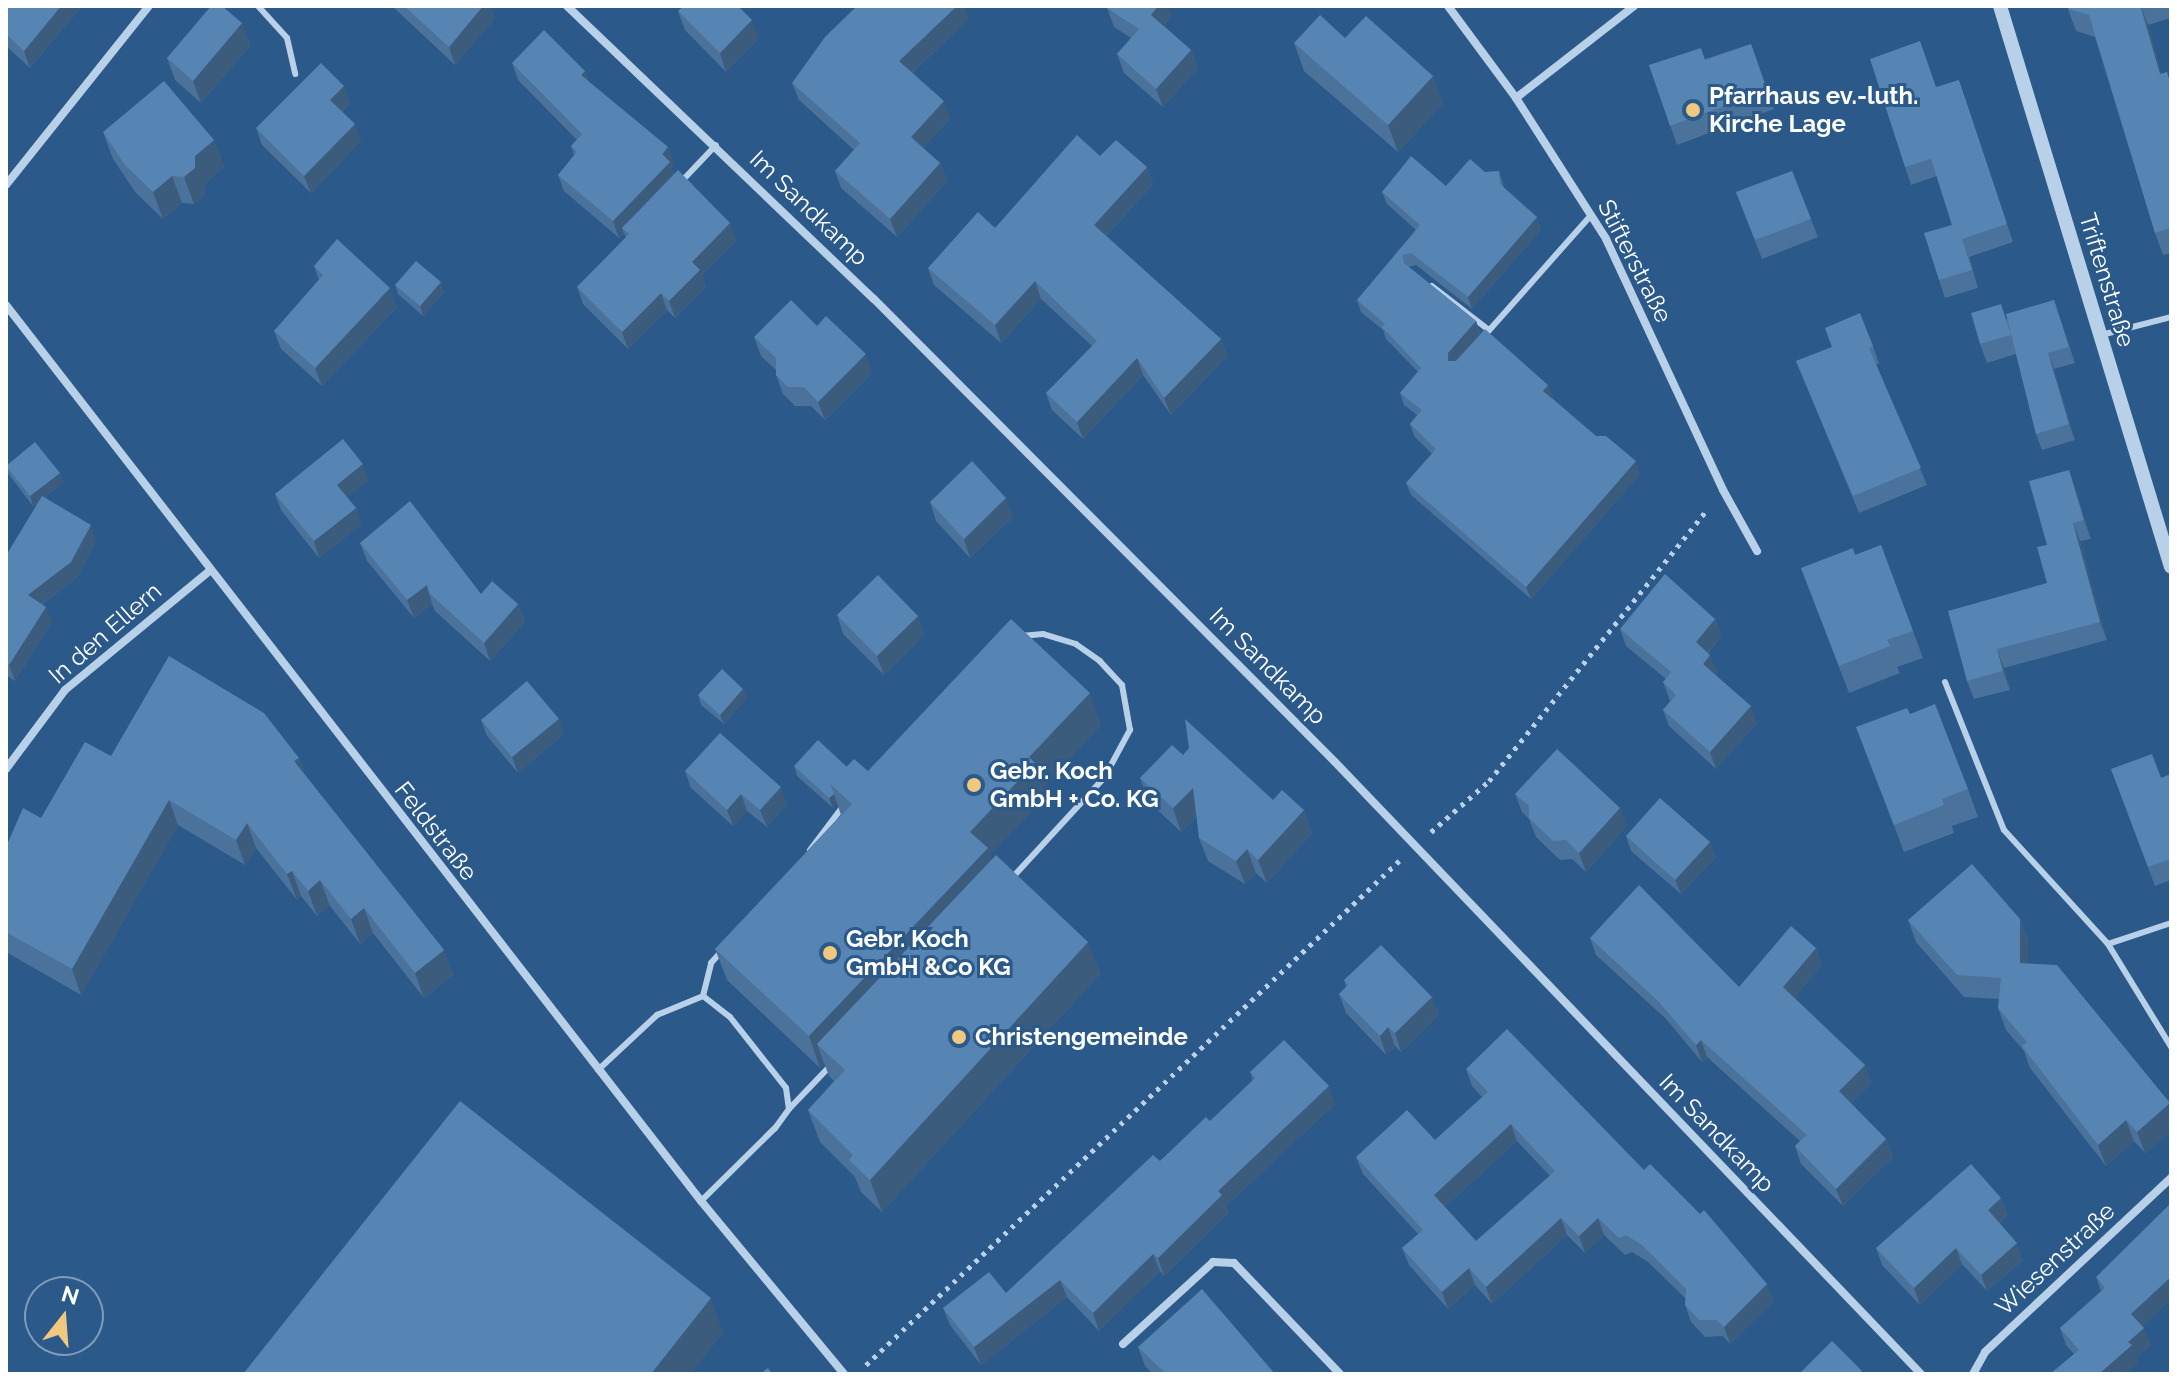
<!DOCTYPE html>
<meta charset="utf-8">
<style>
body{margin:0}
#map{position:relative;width:2177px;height:1380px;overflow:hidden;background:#2a598a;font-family:Raleway,sans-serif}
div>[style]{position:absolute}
.path>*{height:5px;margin-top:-2.5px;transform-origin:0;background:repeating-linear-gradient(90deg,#b8d1e9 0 4px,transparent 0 10px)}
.service>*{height:6px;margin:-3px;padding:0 3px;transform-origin:3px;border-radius:3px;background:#b8d1e9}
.minor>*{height:8px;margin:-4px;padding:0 4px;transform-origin:4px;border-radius:4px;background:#b8d1e9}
.tertiary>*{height:14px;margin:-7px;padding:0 7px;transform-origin:7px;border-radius:7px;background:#b8d1e9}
.wall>*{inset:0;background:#4a729a}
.shaded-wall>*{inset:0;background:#3c5c7d}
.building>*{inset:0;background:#5684b3}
.dots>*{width:22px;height:22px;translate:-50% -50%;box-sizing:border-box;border:4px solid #2a598a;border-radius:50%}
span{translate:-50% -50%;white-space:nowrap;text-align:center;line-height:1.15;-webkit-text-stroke:6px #2a598a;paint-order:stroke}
.poi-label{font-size:24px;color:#fff;font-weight:700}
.left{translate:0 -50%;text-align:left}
.street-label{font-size:24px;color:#fff}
.frame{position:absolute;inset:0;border:8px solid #fff;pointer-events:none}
.north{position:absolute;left:24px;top:1276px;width:80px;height:80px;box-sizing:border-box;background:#2a598a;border:2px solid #7f9bb9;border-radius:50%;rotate:17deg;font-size:22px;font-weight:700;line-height:32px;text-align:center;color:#fff}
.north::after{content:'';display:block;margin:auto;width:28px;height:36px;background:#f0c97f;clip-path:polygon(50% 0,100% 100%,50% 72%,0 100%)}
</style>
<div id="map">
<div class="path">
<i style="left:1431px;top:832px;width:77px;rotate:-41.3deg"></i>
<i style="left:1489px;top:781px;width:348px;rotate:-51.2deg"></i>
<i style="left:866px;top:1365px;width:734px;rotate:-43.4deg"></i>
</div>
<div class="service">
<i style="left:258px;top:6px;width:43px;rotate:47.8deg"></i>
<i style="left:287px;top:38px;width:37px;rotate:77deg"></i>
<i style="left:680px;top:183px;width:52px;rotate:-46.5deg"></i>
<i style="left:1432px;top:286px;width:72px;rotate:37.7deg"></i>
<i style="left:1485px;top:335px;width:160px;rotate:-48.5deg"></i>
<i style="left:2101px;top:335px;width:72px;rotate:-14.4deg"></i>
<i style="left:1945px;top:682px;width:159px;rotate:68.3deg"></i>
<i style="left:2004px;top:830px;width:154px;rotate:47.6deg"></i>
<i style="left:810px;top:850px;width:56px;rotate:-52.9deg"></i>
<i style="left:1011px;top:879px;width:137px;rotate:-47.4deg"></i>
<i style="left:1104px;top:778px;width:55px;rotate:-61.6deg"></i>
<i style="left:1130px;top:730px;width:46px;rotate:-100.1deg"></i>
<i style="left:1122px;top:685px;width:33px;rotate:-133deg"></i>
<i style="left:1100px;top:661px;width:29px;rotate:-145deg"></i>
<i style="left:1076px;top:644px;width:34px;rotate:-163deg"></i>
<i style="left:1043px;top:634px;width:22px;rotate:175deg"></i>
<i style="left:2171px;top:923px;width:66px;rotate:161.6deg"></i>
<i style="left:2108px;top:944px;width:121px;rotate:58.5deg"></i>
<i style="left:703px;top:996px;width:34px;rotate:-76deg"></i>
<i style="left:711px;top:963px;width:15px;rotate:-48deg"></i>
<i style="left:598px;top:1070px;width:81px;rotate:-43deg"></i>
<i style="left:657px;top:1015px;width:50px;rotate:-22.4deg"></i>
<i style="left:703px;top:996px;width:34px;rotate:38deg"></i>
<i style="left:730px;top:1017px;width:90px;rotate:51.7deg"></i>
<i style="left:786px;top:1088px;width:21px;rotate:82deg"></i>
<i style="left:789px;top:1109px;width:24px;rotate:126deg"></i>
<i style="left:775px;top:1128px;width:104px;rotate:135.4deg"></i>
<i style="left:789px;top:1109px;width:61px;rotate:-46.3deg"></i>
</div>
<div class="minor">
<i style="left:567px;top:6px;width:424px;rotate:43.7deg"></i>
<i style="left:874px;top:299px;width:653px;rotate:45.12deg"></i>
<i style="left:1335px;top:762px;width:847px;rotate:46.24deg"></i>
<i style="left:1448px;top:6px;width:114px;rotate:53.5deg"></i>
<i style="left:1516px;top:98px;width:167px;rotate:57.4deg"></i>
<i style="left:1606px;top:239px;width:277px;rotate:65deg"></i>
<i style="left:1723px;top:490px;width:70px;rotate:60.9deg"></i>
<i style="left:1516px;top:98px;width:150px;rotate:-37.9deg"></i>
<i style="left:6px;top:185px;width:229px;rotate:-51.4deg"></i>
<i style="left:6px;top:305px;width:1134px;rotate:52.2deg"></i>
<i style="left:701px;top:1201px;width:224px;rotate:50.4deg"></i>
<i style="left:6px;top:769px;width:99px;rotate:-53.2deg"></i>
<i style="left:65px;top:690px;width:185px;rotate:-39.5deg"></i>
<i style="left:1123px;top:1344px;width:122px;rotate:-42.3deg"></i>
<i style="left:1213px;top:1262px;width:21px;rotate:3deg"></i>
<i style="left:1234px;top:1263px;width:153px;rotate:46.3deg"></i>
<i style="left:1973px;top:1374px;width:25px;rotate:-61deg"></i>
<i style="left:1985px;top:1352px;width:255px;rotate:-43.1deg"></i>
</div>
<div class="tertiary">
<i style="left:2000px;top:6px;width:586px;rotate:73.05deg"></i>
</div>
<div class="wall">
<i style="clip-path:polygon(6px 6px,82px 6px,30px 68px,6px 46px)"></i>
<i style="clip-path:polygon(392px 6px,490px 6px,495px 18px,455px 65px)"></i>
<i style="clip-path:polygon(2071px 6px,2171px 6px,2171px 18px,2148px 25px,2161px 73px,2171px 82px,2171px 253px,2163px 255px,2155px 233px,2095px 37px,2076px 31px,2068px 9px)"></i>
<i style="clip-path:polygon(1107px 8px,1172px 15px,1164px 26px,1191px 50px,1198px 68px,1163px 107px,1124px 73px,1117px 54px,1131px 38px,1114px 27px)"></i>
<i style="clip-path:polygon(678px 11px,759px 38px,726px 72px,685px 30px)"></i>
<i style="clip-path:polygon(969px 19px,912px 73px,950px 119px,923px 148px,940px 163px,947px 181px,897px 237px,841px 188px,835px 171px,854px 150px,799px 100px,792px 83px)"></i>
<i style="clip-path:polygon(242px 23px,250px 46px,201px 103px,175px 80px,167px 58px)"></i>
<i style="clip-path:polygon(1345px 38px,1433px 76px,1443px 103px,1398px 152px,1304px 71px,1294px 43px)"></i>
<i style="clip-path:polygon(1751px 44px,1774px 109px,1677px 145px,1649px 65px,1705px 59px)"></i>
<i style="clip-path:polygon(512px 63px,585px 71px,589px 82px,668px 147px,674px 164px,671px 167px,674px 174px,737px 240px,702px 275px,706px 287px,675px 318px,667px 310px,628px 349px,583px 304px,577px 287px,626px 238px,624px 233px,619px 238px,564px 191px,558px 175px,574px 155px,571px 146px,577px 140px,518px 80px)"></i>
<i style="clip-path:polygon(1937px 87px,1965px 98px,2013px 242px,1969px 257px,1978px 288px,1945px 298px,1939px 280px,1952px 225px,1937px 176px,1911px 185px,1905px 167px)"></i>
<i style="clip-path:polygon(350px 103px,342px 112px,361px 141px,311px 193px,262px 145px,256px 128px)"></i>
<i style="clip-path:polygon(103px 132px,214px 140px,224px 167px,205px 184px,205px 195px,194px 204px,182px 203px,163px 219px,135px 192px,113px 159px)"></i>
<i style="clip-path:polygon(1100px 156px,1147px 167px,1153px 184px,1106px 236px,1221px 339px,1227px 356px,1171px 415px,1143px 375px,1083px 439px,1052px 410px,1046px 393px,1092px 346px,1041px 299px,1001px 343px,934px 285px,928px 268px,995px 228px)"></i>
<i style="clip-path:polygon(1499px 171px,1504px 188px,1537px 217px,1541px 230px,1472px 309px,1416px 265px,1409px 267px,1476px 321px,1480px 333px,1456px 361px,1548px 385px,1553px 397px,1552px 398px,1640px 474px,1531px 599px,1411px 495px,1406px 483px,1432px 454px,1414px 436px,1410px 424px,1417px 415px,1404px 405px,1400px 393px,1418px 372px,1386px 339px,1383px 330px,1361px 312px,1357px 300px,1416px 230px,1387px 204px,1382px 192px,1446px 186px,1485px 172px)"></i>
<i style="clip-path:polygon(1792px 171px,1818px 237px,1762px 259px,1736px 192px)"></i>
<i style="clip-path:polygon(314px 266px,397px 307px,322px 386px,281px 349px,274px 331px,319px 280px)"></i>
<i style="clip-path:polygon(441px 282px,444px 292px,423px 316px,398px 294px,395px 285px)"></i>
<i style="clip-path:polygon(2054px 300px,2075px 363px,2054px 369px,2075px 440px,2042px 450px,2036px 434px,2016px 354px,1987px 363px,1980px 344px,2007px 319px)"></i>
<i style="clip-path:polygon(817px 326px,872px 373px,825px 420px,811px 406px,795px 406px,783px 394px,776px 375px,776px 370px,761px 356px,754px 337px)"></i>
<i style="clip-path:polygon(1825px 328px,1873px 346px,1879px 363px,1876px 365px,1927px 485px,1859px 513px,1796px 361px,1832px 347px)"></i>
<i style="clip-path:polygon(6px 467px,60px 473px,63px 483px,45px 497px,96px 541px,77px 578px,42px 604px,52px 622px,15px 681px,6px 675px,6px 554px,7px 554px,39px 502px,33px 506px,9px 475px)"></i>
<i style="clip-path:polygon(2069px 470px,2091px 539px,2080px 541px,2107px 640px,2004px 668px,2010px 690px,1974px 699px,1967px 681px,2047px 583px,2047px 545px)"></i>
<i style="clip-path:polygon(369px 480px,347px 497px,356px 508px,362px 524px,319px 558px,281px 510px,275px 494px)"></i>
<i style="clip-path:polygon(930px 502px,1013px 517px,970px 558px,936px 521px)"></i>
<i style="clip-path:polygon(360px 543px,481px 594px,518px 604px,525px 622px,490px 661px,435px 611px,432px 604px,414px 618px,367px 561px)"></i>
<i style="clip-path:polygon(1881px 545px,1923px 658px,1897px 667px,1900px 673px,1849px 693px,1801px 568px,1855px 555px)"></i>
<i style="clip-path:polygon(837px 615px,918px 616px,924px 635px,884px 675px,843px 634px)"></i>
<i style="clip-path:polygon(1715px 619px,1721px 636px,1708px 653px,1717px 672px,1715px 674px,1757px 723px,1716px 769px,1669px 726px,1663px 710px,1670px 701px,1663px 682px,1666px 679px,1626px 646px,1620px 629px)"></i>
<i style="clip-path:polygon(698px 695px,747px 698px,724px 724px,701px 705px)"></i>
<i style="clip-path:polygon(1910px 714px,1968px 789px,1978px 817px,1952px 826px,1954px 833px,1904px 852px,1856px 727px)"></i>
<i style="clip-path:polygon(481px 720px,564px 734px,518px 773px,487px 736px)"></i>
<i style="clip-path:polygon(1101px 725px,1044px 786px,1047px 795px,990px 855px,992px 860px,1088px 942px,1100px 974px,882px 1212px,861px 1192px,855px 1177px,820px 1142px,808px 1110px,834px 1081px,829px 1076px,824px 1063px,820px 1068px,727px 980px,715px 949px,841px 815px,837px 803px,833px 808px,797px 776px,794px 766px,847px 767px,868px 771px)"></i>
<i style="clip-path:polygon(1183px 755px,1273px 800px,1304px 810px,1312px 833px,1267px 883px,1256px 873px,1245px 884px,1208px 861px,1199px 838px,1197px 816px,1181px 832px,1148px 801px,1140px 778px)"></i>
<i style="clip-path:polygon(111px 756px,299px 758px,305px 775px,444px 950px,453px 975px,424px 998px,373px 933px,360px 944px,330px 906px,317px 916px,301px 896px,297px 900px,256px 848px,245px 865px,178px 825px,81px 995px,6px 952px,6px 847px,41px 818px)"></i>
<i style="clip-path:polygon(2111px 769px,2161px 778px,2171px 774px,2171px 880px,2155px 886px)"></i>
<i style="clip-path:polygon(685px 771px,787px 804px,767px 827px,747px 811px,733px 826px,691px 788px)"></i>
<i style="clip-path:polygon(1515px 794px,1627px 826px,1586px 872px,1572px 859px,1560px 860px,1536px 837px,1529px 819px,1522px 812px)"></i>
<i style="clip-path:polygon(1626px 836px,1710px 842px,1716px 857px,1681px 894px,1631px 851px)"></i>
<i style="clip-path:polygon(2020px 919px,2028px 941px,2028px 963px,2170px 1103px,2171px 1131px,2145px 1153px,2134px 1141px,2106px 1166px,2030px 1068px,2024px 1051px,2006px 1030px,1998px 1008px,1999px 999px,1964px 997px,1916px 942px,1908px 920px)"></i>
<i style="clip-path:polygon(1590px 938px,1739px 987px,1816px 948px,1822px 965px,1794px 998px,1865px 1065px,1871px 1083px,1851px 1103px,1886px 1139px,1893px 1157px,1843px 1206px,1801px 1164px,1795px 1146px,1800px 1141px,1707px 1057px,1702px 1062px,1666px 1019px,1596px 955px)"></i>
<i style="clip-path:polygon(1344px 980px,1432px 997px,1439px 1015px,1401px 1052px,1395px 1046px,1386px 1055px,1346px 1013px,1339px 994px,1346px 987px)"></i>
<i style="clip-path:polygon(evenodd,1466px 1069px,1644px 1170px,1767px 1284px,1774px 1301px,1730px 1344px,1723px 1336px,1705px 1337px,1691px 1322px,1685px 1305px,1686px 1299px,1648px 1262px,1632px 1252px,1625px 1255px,1604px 1235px,1585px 1253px,1567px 1235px,1492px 1304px,1475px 1285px,1448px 1309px,1409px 1265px,1402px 1248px,1418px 1234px,1363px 1174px,1356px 1157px,1435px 1140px,1482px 1097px,1472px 1086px,1466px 1069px,1517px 1141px,1550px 1176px,1476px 1241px,1445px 1207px,1517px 1141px)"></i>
<i style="clip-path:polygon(1250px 1072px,1335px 1104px,1226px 1206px,1228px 1213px,1164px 1276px,1160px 1271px,1099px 1331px,1067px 1297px,981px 1365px,950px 1325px,943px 1308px,1006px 1293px,1160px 1161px,1210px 1121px,1253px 1081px)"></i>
<i style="clip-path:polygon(2001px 1198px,2007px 1215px,1999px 1223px,2023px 1260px,1987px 1291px,1962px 1264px,1920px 1305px,1882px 1265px,1876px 1248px)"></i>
<i style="clip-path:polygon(2096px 1277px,2143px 1326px,2150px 1345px,2136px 1358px,2138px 1363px,2125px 1374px,2050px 1374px,2074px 1354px,2066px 1345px,2060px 1328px,2101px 1291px)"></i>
<i style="clip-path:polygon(1138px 1347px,1275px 1374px,1153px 1374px,1145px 1366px)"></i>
</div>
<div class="shaded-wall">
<i style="clip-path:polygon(61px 6px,82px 6px,30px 68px,24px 51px)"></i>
<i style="clip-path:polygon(483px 6px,490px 6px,495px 18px,455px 65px,449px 47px)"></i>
<i style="clip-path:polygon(957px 6px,964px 6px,969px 19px,905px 79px,899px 61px)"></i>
<i style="clip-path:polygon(1158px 6px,1168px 6px,1172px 15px,1158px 34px,1151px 15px)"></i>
<i style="clip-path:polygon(2141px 6px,2148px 25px,2168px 96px,2160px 74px)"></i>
<i style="clip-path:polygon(752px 20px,759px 38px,726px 72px,720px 53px)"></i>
<i style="clip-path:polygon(242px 23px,250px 46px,201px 103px,193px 81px)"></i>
<i style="clip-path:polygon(1191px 50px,1198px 68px,1163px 107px,1156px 89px)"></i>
<i style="clip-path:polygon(585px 71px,591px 88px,581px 75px)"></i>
<i style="clip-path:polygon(1433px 76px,1443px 103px,1398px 152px,1388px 125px)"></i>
<i style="clip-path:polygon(344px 86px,350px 103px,336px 117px,330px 100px)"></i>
<i style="clip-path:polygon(944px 101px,950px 119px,917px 155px,911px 137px)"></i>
<i style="clip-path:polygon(355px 124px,361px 141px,311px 193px,304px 176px)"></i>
<i style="clip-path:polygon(214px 140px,224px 167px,205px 184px,205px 195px,194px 204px,184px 177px,195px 156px)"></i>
<i style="clip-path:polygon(668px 147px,674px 164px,671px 167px,676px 178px,622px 228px,624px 233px,619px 238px,613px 221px)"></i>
<i style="clip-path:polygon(940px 163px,947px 181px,897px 237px,890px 219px)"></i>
<i style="clip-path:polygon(1147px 167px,1153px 184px,1100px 242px,1094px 225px)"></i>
<i style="clip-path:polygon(172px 176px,182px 203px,163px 219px,153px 192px)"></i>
<i style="clip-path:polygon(1537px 217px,1541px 230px,1472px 309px,1468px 297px)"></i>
<i style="clip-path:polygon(730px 223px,737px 240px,702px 275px,706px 287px,675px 318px,669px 301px,692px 262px)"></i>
<i style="clip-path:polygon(1035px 281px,1041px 299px,1001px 343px,995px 325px)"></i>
<i style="clip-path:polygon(441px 282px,444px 292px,423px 316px,420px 306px)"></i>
<i style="clip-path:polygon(390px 288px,397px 307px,322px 386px,315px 368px)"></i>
<i style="clip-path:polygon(661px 293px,667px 310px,628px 349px,622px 332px)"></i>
<i style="clip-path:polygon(1476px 321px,1480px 333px,1452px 365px,1448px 361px,1448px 353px)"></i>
<i style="clip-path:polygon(1221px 339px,1227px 356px,1171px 415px,1164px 398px)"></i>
<i style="clip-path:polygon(2048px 353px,2054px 369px,2075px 440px,2069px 424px)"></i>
<i style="clip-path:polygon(866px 354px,872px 373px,825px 420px,818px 402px)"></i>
<i style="clip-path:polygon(1137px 358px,1143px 375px,1083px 439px,1077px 422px)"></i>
<i style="clip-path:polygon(1548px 385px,1553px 397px,1547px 403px,1543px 391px)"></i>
<i style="clip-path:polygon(1636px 461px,1640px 474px,1531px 599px,1526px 587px)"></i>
<i style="clip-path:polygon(363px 464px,369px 480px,343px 501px,337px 485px)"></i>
<i style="clip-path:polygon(2069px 470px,2076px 489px,2091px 539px,2084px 520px)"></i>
<i style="clip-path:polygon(60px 473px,63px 483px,33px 506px,30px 496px)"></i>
<i style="clip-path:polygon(1006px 498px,1013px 517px,970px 558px,964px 539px)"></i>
<i style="clip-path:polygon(356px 508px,362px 524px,319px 558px,314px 541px)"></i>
<i style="clip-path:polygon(2073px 523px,2080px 541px,2107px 640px,2100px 622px)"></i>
<i style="clip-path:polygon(91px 525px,96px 541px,77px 578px,33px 610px,28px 595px)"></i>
<i style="clip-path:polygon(427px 585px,432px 604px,414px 618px,407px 600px)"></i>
<i style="clip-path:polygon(518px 604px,525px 622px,490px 661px,484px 643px)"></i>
<i style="clip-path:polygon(46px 607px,52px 622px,15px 681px,9px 665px)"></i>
<i style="clip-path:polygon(918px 616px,924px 635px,884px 675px,877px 656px)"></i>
<i style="clip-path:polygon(1715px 619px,1721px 636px,1702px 659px,1696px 642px)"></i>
<i style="clip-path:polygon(1997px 649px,2004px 668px,2010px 690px,2003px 671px)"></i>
<i style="clip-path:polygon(1710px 655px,1717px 672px,1709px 680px,1703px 664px)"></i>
<i style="clip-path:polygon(743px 689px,747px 698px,724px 724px,720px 715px)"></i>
<i style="clip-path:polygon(1090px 693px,1101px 725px,1044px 786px,1047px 795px,990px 855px,999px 879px,817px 1044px,824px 1063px,820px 1068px,809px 1036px,1029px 757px)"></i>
<i style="clip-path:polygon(1751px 706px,1757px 723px,1716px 769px,1710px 752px)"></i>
<i style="clip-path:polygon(559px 719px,564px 734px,518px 773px,512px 757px)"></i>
<i style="clip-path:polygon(299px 758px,308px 783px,294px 761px)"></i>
<i style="clip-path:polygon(781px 787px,787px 804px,767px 827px,760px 810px)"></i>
<i style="clip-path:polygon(1193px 788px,1202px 811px,1181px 832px,1173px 808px)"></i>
<i style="clip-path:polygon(741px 794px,747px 811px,733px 826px,727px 810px)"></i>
<i style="clip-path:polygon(834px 794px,837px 803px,833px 808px,829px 798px)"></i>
<i style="clip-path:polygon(169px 800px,178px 825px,81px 995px,72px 969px)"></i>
<i style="clip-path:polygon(1620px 808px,1627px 826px,1586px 872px,1579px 853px)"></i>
<i style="clip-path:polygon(1304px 810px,1312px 833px,1267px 883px,1258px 860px)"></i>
<i style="clip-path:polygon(247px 823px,256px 848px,245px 865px,236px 840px)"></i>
<i style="clip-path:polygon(1710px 842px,1716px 857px,1681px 894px,1675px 880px)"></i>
<i style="clip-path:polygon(1247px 849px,1256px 873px,1245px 884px,1236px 861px)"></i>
<i style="clip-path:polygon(292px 871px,301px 896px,297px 900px,287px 874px)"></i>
<i style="clip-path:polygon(320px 880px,330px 906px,317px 916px,308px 891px)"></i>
<i style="clip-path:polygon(364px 908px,373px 933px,360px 944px,351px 919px)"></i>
<i style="clip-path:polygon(2020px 919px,2028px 941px,2028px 985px,2020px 963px)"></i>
<i style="clip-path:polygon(1088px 942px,1100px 974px,882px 1212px,870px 1180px)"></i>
<i style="clip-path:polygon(1816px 948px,1822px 965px,1789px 1004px,1783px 987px)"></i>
<i style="clip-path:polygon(444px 950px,453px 975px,424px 998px,415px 973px)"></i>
<i style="clip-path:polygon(1432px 997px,1439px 1015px,1401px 1052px,1395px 1033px)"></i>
<i style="clip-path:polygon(1388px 1027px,1395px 1046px,1386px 1055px,1380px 1036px)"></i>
<i style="clip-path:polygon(1701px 1040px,1707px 1057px,1702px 1062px,1696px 1045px)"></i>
<i style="clip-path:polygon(1865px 1065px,1871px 1083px,1845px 1109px,1839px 1091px)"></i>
<i style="clip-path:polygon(1329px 1086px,1335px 1104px,1226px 1206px,1228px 1213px,1164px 1276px,1158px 1258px,1218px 1191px)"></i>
<i style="clip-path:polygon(2170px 1103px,2171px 1131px,2145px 1153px,2137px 1132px)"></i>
<i style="clip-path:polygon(2126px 1120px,2134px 1141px,2106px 1166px,2098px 1145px)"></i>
<i style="clip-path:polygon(1511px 1124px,1517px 1141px,1440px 1212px,1434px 1195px)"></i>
<i style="clip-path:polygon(1886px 1139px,1893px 1157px,1843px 1206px,1836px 1189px)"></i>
<i style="clip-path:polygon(2001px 1198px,2007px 1215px,1994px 1227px,1988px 1210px)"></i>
<i style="clip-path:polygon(1561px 1218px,1567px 1235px,1492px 1304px,1486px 1287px)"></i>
<i style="clip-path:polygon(1598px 1218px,1604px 1235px,1585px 1253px,1579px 1236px)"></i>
<i style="clip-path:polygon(2017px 1243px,2023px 1260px,1987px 1291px,1981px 1275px)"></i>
<i style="clip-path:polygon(1956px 1248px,1962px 1264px,1920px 1305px,1914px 1288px)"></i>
<i style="clip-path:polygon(1153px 1254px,1160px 1271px,1099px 1331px,1093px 1313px)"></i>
<i style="clip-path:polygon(1469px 1268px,1475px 1285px,1448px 1309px,1442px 1292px)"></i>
<i style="clip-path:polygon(2171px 1277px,2171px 1300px,2138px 1331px,2131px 1314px)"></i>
<i style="clip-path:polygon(1060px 1280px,1067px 1297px,981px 1365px,974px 1347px)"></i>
<i style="clip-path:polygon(1767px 1284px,1774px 1301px,1730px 1344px,1724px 1327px)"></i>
<i style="clip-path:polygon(711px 1298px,723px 1333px,691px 1374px,651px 1374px)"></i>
<i style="clip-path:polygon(2144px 1328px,2150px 1345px,2136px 1358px,2138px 1363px,2125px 1374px,2099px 1374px,2128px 1342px)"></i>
</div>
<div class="building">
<i style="clip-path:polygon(6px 6px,61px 6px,24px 51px,6px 34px)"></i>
<i style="clip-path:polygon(211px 6px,222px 6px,242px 23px,193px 81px,167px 58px)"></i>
<i style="clip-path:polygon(404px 6px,483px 6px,449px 47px)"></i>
<i style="clip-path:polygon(684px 6px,738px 6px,752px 20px,720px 53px,678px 11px)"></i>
<i style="clip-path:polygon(857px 6px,957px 6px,899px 61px,944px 101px,911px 137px,940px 163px,890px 219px,835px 171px,860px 143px,792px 83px,825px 37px)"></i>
<i style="clip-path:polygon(1108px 6px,1158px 6px,1151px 15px,1191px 50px,1156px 89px,1117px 54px,1139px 29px,1107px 8px)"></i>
<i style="clip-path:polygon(2071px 6px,2140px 6px,2160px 74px,2167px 72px,2171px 85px,2171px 228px,2155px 233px,2089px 15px,2068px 9px)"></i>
<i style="clip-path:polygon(1320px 15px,1345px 38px,1366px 16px,1433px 76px,1388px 125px,1294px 43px)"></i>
<i style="clip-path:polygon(544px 30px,585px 71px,581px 75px,668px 147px,662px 154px,670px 162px,613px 221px,558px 175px,577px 152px,571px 146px,582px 134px,512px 63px)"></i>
<i style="clip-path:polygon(1920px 41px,1936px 87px,1959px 80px,2007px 224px,1962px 239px,1972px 270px,1939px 280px,1924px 233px,1952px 225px,1931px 159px,1905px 167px,1870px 59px)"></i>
<i style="clip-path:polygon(1751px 44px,1767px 90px,1670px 126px,1649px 65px,1701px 48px,1705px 60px)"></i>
<i style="clip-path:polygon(321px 63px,344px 86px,330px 100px,355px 124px,304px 176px,256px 128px)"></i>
<i style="clip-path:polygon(164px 81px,214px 140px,195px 156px,195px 168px,184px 177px,172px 176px,153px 192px,125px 165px,103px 132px)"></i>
<i style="clip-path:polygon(1077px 135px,1100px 156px,1116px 140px,1147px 167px,1094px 225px,1221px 339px,1164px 398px,1137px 358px,1077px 422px,1046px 393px,1097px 341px,1035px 281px,995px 325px,928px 268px,978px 212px,995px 228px)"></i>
<i style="clip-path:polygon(1411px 156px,1446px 186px,1470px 159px,1485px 172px,1499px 171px,1500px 184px,1537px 217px,1468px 297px,1411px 253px,1402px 255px,1404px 263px,1476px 321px,1448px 353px,1448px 361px,1456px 361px,1485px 329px,1548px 385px,1543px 391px,1596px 436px,1606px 436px,1636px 461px,1526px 587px,1406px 483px,1436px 449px,1410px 424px,1422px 410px,1400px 393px,1421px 368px,1382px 327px,1385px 324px,1357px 300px,1420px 225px,1382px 192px)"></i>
<i style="clip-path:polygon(678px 170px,730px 223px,692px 262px,700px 270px,669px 301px,661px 293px,622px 332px,577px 287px,629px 234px,622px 228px)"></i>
<i style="clip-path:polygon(1792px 171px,1811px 219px,1755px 240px,1736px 192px)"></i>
<i style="clip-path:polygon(337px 239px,390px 288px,315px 368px,274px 331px,323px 275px,314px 266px)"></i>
<i style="clip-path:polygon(416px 261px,441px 282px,420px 306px,395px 285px)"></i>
<i style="clip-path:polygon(791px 300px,817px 326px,826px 316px,866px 354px,818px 402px,804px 387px,788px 387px,776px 375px,776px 358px,754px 337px)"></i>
<i style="clip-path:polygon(2054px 300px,2069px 347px,2048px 353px,2069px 424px,2036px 434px,2006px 314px)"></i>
<i style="clip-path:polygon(2001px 304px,2011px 335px,1980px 344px,1971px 313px)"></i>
<i style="clip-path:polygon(1860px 313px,1873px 346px,1869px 348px,1921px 468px,1853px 496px,1796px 361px,1832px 347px,1825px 328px)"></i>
<i style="clip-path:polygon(343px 439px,363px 464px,337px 485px,356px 508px,314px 541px,275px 494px)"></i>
<i style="clip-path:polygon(35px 442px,60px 473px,30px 496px,6px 466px)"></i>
<i style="clip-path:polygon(972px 461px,1006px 498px,964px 539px,930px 502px)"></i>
<i style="clip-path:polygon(2069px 470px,2084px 520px,2073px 523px,2100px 622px,1997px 649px,2003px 671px,1967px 681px,1948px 611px,2047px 583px,2037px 547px,2047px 545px,2029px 481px)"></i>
<i style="clip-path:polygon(42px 496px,91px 525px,71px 562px,28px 595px,46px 607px,9px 665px,6px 663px,6px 554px,7px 554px)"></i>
<i style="clip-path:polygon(410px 501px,481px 594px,492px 581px,518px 604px,484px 643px,429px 593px,427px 585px,407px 600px,360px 543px)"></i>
<i style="clip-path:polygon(1881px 545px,1913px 631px,1887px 640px,1890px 646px,1839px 666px,1801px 568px,1853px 548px,1855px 555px)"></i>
<i style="clip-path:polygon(1665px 574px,1715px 619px,1696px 642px,1710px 655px,1703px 664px,1751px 706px,1710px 752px,1663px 710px,1676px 695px,1663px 682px,1671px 672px,1620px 629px)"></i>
<i style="clip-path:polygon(878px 575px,918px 616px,877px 656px,837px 615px)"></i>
<i style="clip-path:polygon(1011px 619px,1090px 693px,1029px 757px,1035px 763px,970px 832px,988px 848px,809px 1036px,715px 949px,852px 804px,830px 784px,854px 759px,868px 771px)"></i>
<i style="clip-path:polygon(169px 656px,264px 713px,299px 758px,294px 761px,444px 950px,415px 973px,364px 908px,351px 919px,320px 880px,308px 891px,292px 871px,287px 874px,247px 823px,236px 840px,169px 800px,72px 969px,6px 932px,6px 847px,23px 808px,41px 818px,85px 742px,111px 756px)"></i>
<i style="clip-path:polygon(722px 669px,743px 689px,720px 715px,698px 695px)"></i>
<i style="clip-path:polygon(527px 681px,559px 719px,512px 757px,481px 720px)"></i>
<i style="clip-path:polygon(1935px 704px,1968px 789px,1942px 799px,1944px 805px,1894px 825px,1856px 727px,1907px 708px,1910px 714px)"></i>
<i style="clip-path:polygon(1185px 719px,1273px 800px,1282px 790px,1304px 810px,1258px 860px,1247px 849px,1236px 861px,1199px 838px,1193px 788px,1173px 808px,1140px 778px,1172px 745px,1183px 755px,1189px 748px)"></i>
<i style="clip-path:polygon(720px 733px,781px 787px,760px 810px,741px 794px,727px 810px,685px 771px)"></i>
<i style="clip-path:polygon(818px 740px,847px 767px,830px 784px,834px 794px,829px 798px,794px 766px)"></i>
<i style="clip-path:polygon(1557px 749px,1620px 808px,1579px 853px,1566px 840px,1553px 841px,1529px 818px,1529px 806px,1515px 794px)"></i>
<i style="clip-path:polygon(2152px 754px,2161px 778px,2171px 774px,2171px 859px,2148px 867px,2111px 769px)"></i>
<i style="clip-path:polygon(1660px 798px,1710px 842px,1675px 880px,1626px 836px)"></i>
<i style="clip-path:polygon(996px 855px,1088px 942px,870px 1180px,849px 1160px,853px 1155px,808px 1110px,845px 1070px,817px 1044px)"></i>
<i style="clip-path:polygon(1972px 864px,2020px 919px,2020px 963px,2057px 965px,2170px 1103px,2137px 1132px,2126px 1120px,2098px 1145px,2022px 1046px,2027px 1042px,1998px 1008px,2001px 978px,1957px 975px,1908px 920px)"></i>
<i style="clip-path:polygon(1639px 885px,1739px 987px,1791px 926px,1816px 948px,1783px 987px,1865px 1065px,1839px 1091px,1886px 1139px,1836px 1189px,1795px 1146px,1807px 1135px,1701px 1040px,1696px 1045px,1659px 1002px,1590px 938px)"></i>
<i style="clip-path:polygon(1381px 945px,1432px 997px,1395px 1033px,1388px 1027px,1380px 1036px,1339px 994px,1348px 985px,1344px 980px)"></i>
<i style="clip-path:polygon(evenodd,1507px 1029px,1644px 1170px,1650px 1164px,1700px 1214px,1704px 1210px,1767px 1284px,1724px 1327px,1717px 1320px,1699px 1320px,1685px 1305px,1686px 1289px,1642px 1245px,1626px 1235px,1619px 1238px,1598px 1218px,1579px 1236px,1561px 1218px,1486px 1287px,1469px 1268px,1442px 1292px,1402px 1248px,1423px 1230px,1356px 1157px,1407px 1110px,1435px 1140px,1488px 1092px,1466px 1069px,1507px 1029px,1511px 1124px,1555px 1171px,1476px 1241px,1434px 1195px,1511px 1124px)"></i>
<i style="clip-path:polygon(1284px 1040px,1329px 1086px,1218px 1191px,1222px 1195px,1158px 1258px,1153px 1254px,1093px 1313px,1060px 1280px,974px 1347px,943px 1308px,989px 1272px,1006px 1293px,1153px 1155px,1160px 1161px,1206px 1117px,1210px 1121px,1255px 1078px,1250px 1072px)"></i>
<i style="clip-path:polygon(460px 1101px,711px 1298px,651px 1374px,243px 1374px)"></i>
<i style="clip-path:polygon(1971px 1164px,2001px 1198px,1988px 1210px,2017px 1243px,1981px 1275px,1956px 1248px,1914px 1288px,1876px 1248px)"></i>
<i style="clip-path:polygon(2171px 1203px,2171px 1277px,2131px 1314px,2144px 1328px,2128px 1342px,2132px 1345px,2099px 1374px,2050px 1374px,2079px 1350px,2060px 1328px,2105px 1288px,2096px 1277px)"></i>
<i style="clip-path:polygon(1202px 1289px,1275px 1374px,1166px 1374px,1138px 1347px)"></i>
<i style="clip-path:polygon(1832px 1341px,1862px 1371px,1859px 1374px,1799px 1374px)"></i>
<i style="clip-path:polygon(768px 1368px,772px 1374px,760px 1374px)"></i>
</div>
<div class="dots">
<i style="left:1693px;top:110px;background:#f0c97f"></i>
<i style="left:974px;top:785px;background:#f0c97f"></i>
<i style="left:830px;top:953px;background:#f0c97f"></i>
<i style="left:959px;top:1037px;background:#f0c97f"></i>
</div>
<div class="poi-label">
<span class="left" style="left:1709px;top:110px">Pfarrhaus ev.-luth.<br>Kirche Lage</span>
<span class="left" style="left:990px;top:785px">Gebr. Koch<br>GmbH + Co. KG</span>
<span class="left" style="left:846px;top:953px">Gebr. Koch<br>GmbH &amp;Co KG</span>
<span class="left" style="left:975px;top:1037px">Christengemeinde</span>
</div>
<div class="street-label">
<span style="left:809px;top:208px;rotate:44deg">Im Sandkamp</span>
<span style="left:1635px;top:261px;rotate:63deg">Stifterstraße</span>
<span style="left:2107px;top:280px;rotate:73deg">Triftenstraße</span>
<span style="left:105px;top:633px;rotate:-41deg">In den Ellern</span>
<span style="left:1268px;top:666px;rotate:45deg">Im Sandkamp</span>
<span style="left:436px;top:831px;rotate:52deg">Feldstraße</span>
<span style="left:1717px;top:1133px;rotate:46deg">Im Sandkamp</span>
<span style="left:2055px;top:1259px;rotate:-43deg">Wiesenstraße</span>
</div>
<div class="frame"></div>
<div class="north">N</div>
</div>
